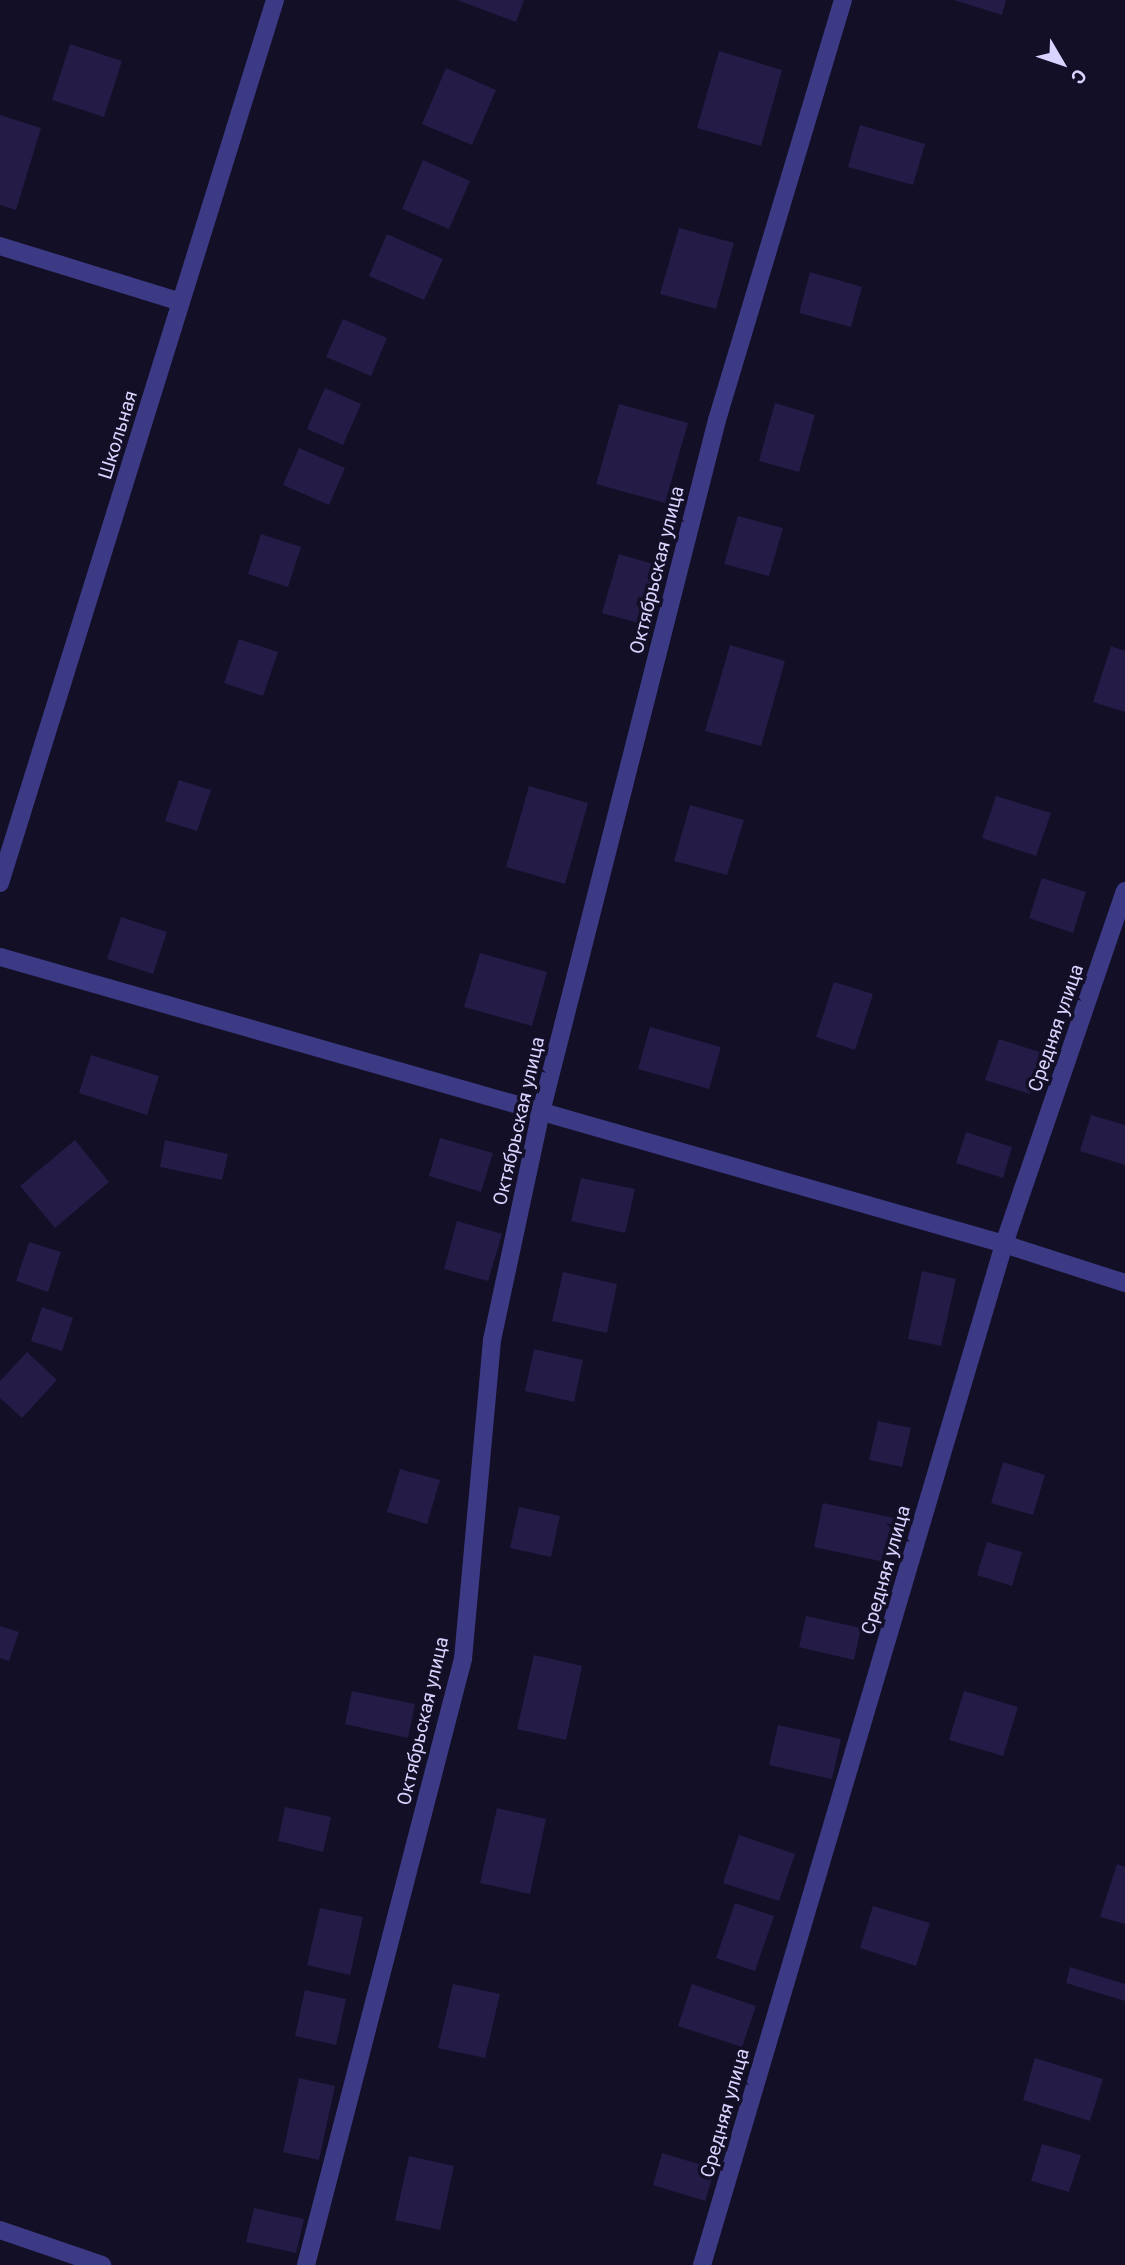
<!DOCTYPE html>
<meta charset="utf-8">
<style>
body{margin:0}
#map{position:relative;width:1125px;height:2265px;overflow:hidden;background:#130f26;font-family:Roboto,sans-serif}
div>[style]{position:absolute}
.building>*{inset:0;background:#241b47}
.minor>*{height:18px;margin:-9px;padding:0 9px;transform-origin:9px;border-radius:9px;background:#3d3a85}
span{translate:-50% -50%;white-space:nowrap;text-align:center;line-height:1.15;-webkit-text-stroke:7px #130f26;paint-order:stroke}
.street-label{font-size:19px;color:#d9d4ff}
.north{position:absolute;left:1027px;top:28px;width:70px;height:70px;-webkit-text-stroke:5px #130f26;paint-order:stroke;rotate:129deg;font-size:19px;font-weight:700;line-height:28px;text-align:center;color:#d9d4ff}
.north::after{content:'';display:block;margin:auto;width:24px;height:32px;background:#d9d4ff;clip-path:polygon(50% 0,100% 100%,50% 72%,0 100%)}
</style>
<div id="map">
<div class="building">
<i style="clip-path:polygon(457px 0,524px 0,516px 22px)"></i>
<i style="clip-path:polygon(954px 0,1006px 0,1002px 15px)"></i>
<i style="clip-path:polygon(70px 44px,122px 61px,104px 117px,52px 100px)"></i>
<i style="clip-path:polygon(719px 51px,782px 70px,761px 146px,697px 128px)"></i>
<i style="clip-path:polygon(446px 68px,496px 90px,472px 145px,422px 124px)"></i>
<i style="clip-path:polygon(0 115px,41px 128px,16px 210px,0 205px)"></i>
<i style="clip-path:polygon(860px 125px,925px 144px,913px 185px,848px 167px)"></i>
<i style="clip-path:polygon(423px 160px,470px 181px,449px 229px,402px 209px)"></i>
<i style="clip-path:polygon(679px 228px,734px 243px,716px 309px,660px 294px)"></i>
<i style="clip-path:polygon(387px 234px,443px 259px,424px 300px,369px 276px)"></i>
<i style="clip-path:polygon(810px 272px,862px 287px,851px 327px,799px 313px)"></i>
<i style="clip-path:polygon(343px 319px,387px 338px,371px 376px,326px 357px)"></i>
<i style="clip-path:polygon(325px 388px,361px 404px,343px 445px,307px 429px)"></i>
<i style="clip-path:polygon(775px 403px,815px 415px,799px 472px,759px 461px)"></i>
<i style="clip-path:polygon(619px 404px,688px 423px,665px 503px,596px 484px)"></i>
<i style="clip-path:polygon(299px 448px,345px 468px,329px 505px,283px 485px)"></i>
<i style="clip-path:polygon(738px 516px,783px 528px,769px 576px,724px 564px)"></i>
<i style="clip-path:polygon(261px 534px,301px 547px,288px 587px,248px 574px)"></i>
<i style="clip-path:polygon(619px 554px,666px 568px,649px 626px,602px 613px)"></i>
<i style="clip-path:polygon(239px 639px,278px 652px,263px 696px,224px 683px)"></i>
<i style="clip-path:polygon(730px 645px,785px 661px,761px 746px,705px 731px)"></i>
<i style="clip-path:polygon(1111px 646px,1125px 651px,1125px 712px,1093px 702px)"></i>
<i style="clip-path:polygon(179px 780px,211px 790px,197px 831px,165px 821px)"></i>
<i style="clip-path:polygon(529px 786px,588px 803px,565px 884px,506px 867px)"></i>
<i style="clip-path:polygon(996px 796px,1051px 813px,1036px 856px,982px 838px)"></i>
<i style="clip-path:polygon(690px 805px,744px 820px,727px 875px,674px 861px)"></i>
<i style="clip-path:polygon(1042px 878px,1086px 892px,1073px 933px,1029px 918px)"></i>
<i style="clip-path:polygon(121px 917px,167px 932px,153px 974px,107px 959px)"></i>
<i style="clip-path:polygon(480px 953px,547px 972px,532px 1026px,464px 1007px)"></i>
<i style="clip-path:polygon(834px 982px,873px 994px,855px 1050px,816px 1037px)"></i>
<i style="clip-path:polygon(650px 1027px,721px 1047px,709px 1089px,638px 1069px)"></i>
<i style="clip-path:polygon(999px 1039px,1043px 1053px,1030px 1094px,985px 1080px)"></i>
<i style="clip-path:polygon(91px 1055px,159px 1076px,147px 1115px,79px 1093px)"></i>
<i style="clip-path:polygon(1091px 1115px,1125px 1125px,1125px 1165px,1080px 1151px)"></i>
<i style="clip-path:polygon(966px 1132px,1012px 1147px,1003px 1178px,956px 1163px)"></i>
<i style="clip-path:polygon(440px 1138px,493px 1153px,481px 1192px,429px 1176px)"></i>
<i style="clip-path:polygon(75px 1140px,109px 1182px,55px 1228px,20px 1186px)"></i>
<i style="clip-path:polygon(165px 1140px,228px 1154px,222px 1180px,160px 1167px)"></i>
<i style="clip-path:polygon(581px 1178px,635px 1189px,625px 1233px,571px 1221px)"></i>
<i style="clip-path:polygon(457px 1221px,502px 1234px,488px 1281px,444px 1269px)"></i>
<i style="clip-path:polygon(29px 1242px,61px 1252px,48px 1292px,16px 1281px)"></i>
<i style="clip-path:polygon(922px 1271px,956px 1279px,941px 1346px,908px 1339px)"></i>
<i style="clip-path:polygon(563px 1272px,617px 1284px,607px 1333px,552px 1321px)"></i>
<i style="clip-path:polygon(42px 1307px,73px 1318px,62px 1351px,31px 1341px)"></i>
<i style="clip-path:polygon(534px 1349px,583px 1360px,574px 1402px,525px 1391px)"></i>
<i style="clip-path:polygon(27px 1352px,57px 1380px,22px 1418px,0 1398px,0 1381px)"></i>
<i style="clip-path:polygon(878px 1421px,911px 1428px,902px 1467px,869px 1460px)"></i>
<i style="clip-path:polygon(1003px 1462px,1045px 1475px,1033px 1515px,991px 1503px)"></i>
<i style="clip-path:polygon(400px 1469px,440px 1480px,427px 1524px,387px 1512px)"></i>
<i style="clip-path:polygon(823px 1503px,899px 1519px,889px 1563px,814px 1547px)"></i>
<i style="clip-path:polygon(519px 1507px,560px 1516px,551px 1557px,510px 1548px)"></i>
<i style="clip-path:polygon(987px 1542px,1022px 1552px,1012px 1586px,977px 1575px)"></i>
<i style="clip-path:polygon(806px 1616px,861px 1628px,854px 1660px,799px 1647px)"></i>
<i style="clip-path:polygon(0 1626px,19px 1632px,9px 1661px,0 1658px)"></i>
<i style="clip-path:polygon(534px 1655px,582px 1666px,566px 1740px,517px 1729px)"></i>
<i style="clip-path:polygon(352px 1691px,415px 1704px,408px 1738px,345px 1724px)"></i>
<i style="clip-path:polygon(964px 1691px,1018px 1707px,1003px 1756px,949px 1740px)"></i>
<i style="clip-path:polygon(778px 1725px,841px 1739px,832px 1779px,769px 1765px)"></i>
<i style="clip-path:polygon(285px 1807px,331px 1817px,323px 1852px,278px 1841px)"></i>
<i style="clip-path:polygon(497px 1808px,546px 1819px,530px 1894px,480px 1883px)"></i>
<i style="clip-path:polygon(739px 1835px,795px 1854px,779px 1901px,723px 1883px)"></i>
<i style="clip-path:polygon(1117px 1864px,1125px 1867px,1125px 1924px,1100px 1917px)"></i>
<i style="clip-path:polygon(735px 1903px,774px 1916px,755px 1971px,716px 1958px)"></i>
<i style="clip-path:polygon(873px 1906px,930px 1923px,916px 1966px,860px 1948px)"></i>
<i style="clip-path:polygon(320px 1908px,363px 1917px,350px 1975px,307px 1965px)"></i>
<i style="clip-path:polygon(1070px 1967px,1125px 1984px,1125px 2001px,1066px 1983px)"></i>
<i style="clip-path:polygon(453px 1984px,500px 1994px,485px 2058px,438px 2048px)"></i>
<i style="clip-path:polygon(692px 1984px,756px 2006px,742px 2047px,678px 2026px)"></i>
<i style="clip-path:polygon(305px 1990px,346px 1999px,336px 2045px,295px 2036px)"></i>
<i style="clip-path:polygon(1035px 2058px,1103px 2079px,1090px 2121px,1023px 2100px)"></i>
<i style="clip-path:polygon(299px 2078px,335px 2086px,319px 2160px,283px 2152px)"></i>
<i style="clip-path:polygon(1042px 2144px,1081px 2155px,1069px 2192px,1031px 2181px)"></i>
<i style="clip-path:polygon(662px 2153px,715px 2169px,705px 2201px,653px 2185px)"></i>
<i style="clip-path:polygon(409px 2156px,454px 2166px,440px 2230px,395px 2220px)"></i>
<i style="clip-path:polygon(254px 2208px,304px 2219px,296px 2253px,246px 2242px)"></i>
</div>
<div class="minor">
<i style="left:0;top:246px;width:189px;rotate:17.2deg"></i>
<i style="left:0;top:883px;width:925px;rotate:-72.7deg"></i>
<i style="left:0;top:957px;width:1044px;rotate:15.95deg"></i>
<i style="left:1004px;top:1244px;width:127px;rotate:17.9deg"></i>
<i style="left:0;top:2230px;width:108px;rotate:18.9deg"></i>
<i style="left:306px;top:2265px;width:626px;rotate:-75.48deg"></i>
<i style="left:463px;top:1659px;width:320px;rotate:-84.8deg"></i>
<i style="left:492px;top:1340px;width:233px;rotate:-77.9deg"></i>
<i style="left:541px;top:1112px;width:714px;rotate:-75.73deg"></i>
<i style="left:717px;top:420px;width:438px;rotate:-73.3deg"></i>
<i style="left:702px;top:2265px;width:1065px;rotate:-73.52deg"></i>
<i style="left:1004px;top:1244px;width:373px;rotate:-71.1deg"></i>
</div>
<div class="street-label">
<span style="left:118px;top:435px;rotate:-73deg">Школьная</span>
<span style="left:657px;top:570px;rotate:-76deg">Октябрьская улица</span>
<span style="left:1056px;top:1028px;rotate:-71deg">Средняя улица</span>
<span style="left:519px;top:1121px;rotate:-77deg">Октябрьская улица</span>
<span style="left:886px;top:1570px;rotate:-74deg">Средняя улица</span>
<span style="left:423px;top:1721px;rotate:-77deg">Октябрьская улица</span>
<span style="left:725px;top:2113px;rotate:-74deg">Средняя улица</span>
</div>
<div class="north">С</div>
</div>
